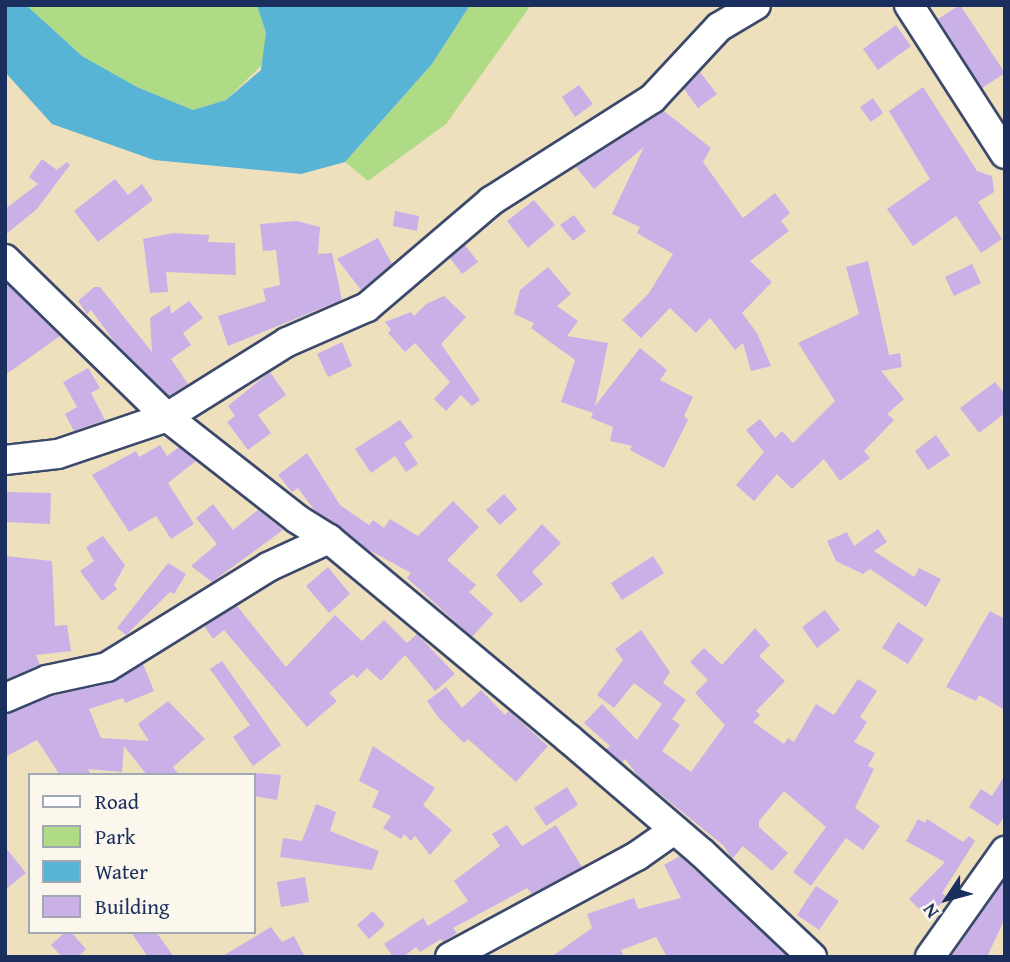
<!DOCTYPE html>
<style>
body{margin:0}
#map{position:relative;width:1010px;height:962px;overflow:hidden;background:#eedfbd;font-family:"Gentium Book Plus",serif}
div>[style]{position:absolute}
.green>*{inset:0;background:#afdb87}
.water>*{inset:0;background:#57b4d5}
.building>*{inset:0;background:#c9b1e7}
.roads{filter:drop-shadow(2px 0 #3b496c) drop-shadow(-2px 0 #3b496c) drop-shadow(0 2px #3b496c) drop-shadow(0 -2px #3b496c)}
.minor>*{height:28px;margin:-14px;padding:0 14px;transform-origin:14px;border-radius:14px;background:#fff}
span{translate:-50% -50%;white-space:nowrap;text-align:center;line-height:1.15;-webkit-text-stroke:5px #fbf7ec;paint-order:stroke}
.frame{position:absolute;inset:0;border:7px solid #1b2f5e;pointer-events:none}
.legend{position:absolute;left:28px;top:773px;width:228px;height:161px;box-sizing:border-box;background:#fbf7ec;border:2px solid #a1a7b3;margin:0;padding:9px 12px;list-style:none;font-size:21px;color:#1b2f5e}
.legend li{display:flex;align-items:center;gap:14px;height:35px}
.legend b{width:35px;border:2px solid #a1a7b3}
.north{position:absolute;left:912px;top:864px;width:70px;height:70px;-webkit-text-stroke:5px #fbf7ec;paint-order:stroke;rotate:234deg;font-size:19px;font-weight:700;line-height:28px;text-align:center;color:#1b2f5e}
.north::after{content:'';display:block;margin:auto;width:24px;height:32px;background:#1b2f5e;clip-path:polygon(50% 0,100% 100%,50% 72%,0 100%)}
</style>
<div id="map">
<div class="green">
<i style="clip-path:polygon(26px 5px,257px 5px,266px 33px,266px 61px,226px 100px,193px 110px,137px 87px,82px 56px)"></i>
<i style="clip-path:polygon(470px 5px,531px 5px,446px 124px,368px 181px,345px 162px,432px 64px)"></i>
</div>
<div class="water">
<i style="clip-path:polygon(5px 5px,26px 5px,82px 56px,137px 87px,193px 110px,226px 100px,261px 70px,266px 33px,257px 5px,470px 5px,432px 64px,345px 162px,301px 174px,154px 160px,52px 124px,5px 72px)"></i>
</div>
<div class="building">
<i style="clip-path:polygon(960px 5px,1005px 73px,982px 88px,938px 19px)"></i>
<i style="clip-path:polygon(896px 25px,911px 46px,878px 70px,863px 49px)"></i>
<i style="clip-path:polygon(700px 72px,717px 94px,698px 108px,684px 89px)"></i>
<i style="clip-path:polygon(579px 85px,593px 104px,575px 117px,562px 97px)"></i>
<i style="clip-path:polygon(923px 87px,977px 171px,992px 176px,994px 192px,978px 202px,1002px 239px,981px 253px,956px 216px,913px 246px,887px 209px,930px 179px,889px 111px)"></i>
<i style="clip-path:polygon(873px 98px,883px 113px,871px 122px,860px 107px)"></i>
<i style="clip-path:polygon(664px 111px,711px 148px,703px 162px,743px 218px,775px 193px,790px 213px,781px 221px,789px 231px,750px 261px,772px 282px,742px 313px,757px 333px,771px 366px,751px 371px,743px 343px,735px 350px,710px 318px,696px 333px,670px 308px,641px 338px,622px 320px,649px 293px,673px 254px,637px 233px,640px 227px,612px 214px,644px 147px,594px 189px,576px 167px)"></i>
<i style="clip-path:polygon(42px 159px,57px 170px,67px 162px,70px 165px,37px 209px,5px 235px,5px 209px,38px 184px,29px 177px)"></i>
<i style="clip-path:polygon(115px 179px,128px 195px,142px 184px,153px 200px,98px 242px,74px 211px)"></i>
<i style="clip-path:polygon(534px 200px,555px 225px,528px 248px,507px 221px)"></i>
<i style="clip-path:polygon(395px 211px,419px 216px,417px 231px,393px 226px)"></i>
<i style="clip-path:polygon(574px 215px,586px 231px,573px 241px,560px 225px)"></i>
<i style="clip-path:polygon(297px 221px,320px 227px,318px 254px,332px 253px,342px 300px,228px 346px,218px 316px,266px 301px,263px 289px,280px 285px,276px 250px,263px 251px,260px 224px)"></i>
<i style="clip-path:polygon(173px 233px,209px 235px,208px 242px,235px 243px,236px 275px,166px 272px,168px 292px,150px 293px,143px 239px)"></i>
<i style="clip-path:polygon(378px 238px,392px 264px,361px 290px,337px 259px)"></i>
<i style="clip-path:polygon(465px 245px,478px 262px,462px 274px,450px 258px)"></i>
<i style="clip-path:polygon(868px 261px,889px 355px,900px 353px,902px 367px,881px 371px,904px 399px,887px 414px,894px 420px,864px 451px,870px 458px,840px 481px,824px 459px,792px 489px,777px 474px,754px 501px,736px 485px,764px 452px,746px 430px,760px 419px,775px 438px,782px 431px,793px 443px,835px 401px,798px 343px,859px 314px,846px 267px)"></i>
<i style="clip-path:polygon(972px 264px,981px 283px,954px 296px,945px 277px)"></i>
<i style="clip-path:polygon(548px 267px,571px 294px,557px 306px,578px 321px,567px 336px,608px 343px,595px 406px,640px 348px,667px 370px,660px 380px,693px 397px,684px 416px,688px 420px,664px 468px,630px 450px,632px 446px,610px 441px,613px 427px,591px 418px,593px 413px,561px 402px,575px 360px,531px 328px,534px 323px,514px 314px,520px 290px)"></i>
<i style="clip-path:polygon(5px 282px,60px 336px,5px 375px)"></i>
<i style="clip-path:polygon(94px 287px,100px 287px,152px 352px,150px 318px,170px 305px,171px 314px,189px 301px,203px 318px,183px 333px,191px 345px,171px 359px,188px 384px,169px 396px,116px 344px,91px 310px,87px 314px,78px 301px)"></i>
<i style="clip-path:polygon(444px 296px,466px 317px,441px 344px,480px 400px,472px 406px,461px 395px,446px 411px,434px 399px,450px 382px,415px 343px,405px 352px,388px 333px,391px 330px,385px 322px,411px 312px,414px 316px,426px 304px)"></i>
<i style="clip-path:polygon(342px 342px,352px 366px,328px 377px,317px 354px)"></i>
<i style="clip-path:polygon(88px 368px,100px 388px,91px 393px,105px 420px,74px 431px,65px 414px,77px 407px,63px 382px)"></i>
<i style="clip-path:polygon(270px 372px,286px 395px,258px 415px,271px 433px,248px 450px,227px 422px,235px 416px,228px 406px)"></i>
<i style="clip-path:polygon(995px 382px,1005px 394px,1005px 413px,979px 433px,960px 408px)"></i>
<i style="clip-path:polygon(400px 420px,413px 437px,404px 443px,418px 464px,406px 472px,395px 456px,371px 473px,355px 449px)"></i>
<i style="clip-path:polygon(936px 435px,950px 455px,928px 470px,915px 451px)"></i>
<i style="clip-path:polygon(160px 445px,167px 456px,179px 447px,196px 461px,168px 483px,194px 524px,171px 539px,156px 516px,129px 532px,92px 475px,136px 451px,139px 457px)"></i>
<i style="clip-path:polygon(307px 453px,340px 505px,369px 525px,373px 520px,384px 528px,390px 519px,418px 536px,453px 501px,479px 527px,447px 560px,476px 585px,469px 592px,493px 614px,472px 637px,407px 578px,411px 573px,367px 549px,315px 511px,298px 488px,292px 492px,278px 475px)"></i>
<i style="clip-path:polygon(5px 492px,51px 493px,50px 524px,5px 522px)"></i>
<i style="clip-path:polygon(504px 494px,517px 509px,500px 525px,486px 510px)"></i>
<i style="clip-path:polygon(213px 504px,233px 530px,258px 510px,283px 530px,212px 582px,191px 566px,217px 544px,196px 518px)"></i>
<i style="clip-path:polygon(542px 524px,561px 543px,532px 572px,543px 584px,521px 603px,496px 575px)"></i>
<i style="clip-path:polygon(878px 529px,887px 542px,874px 551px,914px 577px,919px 568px,941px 579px,926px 607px,870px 569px,863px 574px,836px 561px,827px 541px,847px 532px,854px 546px)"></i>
<i style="clip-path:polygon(103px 536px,125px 565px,114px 585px,117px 589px,102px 601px,80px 571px,94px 561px,86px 547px)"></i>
<i style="clip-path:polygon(5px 556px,52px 561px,55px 626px,67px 625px,71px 651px,36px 655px,40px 665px,5px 680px)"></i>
<i style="clip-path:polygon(653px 556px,664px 573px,622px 600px,611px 583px)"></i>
<i style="clip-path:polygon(168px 563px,186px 574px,174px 594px,170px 592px,126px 635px,117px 628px)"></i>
<i style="clip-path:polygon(328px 567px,350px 594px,329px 613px,306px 586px)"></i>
<i style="clip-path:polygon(237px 606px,286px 667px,335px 615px,362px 641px,384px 620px,407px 643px,417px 634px,455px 674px,435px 691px,405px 655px,381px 681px,367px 668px,357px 678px,353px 674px,329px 693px,337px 701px,307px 727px,224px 630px,213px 639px,204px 626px)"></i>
<i style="clip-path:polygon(825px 610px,840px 630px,817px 648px,802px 627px)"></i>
<i style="clip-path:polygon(990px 611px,1005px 619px,1005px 710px,979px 695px,976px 701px,946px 687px)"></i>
<i style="clip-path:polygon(898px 622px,924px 639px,908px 664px,882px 648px)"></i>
<i style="clip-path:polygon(755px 628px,770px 645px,759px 656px,785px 681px,756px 711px,760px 715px,753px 722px,784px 744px,788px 738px,794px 742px,816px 704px,834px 715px,858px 679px,877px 691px,860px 717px,867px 722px,854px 742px,875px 753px,868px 766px,874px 769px,855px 808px,880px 826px,863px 850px,846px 838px,811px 886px,793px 872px,826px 827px,784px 791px,759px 821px,759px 827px,788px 853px,772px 871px,743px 846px,732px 859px,724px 846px,639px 777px,625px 759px,622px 762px,606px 749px,610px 746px,584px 723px,602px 704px,637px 740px,662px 704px,634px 683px,614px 708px,597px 695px,623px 660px,615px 649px,641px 630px,670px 672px,663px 683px,686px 700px,672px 719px,680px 725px,662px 751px,691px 772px,725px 725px,695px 693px,708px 680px,690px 662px,704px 648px,722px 665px)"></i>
<i style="clip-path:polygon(222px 661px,281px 745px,253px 766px,233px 737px,250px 725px,210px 669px)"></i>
<i style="clip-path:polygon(143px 664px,154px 691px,125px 703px,123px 698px,89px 709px,101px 738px,149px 741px,138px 724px,168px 701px,205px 739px,173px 767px,179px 775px,147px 775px,124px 746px,122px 772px,88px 769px,91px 775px,60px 775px,37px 740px,5px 757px,5px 714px,52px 696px,111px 683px)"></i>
<i style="clip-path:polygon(446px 687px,462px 708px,481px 690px,505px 715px,509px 711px,548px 746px,516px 782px,468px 739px,464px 743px,438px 717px,427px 701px)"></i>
<i style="clip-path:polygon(373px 746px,435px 788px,423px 805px,452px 830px,430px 855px,415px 836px,411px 841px,404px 834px,401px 839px,383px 828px,391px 816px,372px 807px,379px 791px,359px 781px)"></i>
<i style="clip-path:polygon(256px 773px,281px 775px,277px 800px,254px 796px)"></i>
<i style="clip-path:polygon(1005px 775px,1005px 815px,998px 826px,969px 807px,981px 789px,992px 796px)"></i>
<i style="clip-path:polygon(567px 787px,578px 805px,546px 826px,534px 808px)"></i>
<i style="clip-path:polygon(316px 804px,336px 812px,330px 831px,379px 851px,372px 870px,280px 857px,283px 838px,302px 841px)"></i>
<i style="clip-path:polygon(918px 819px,925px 823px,927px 819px,963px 842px,969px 836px,975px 841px,942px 893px,947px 897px,928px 918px,909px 899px,945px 862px,906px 841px)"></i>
<i style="clip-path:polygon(507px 825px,522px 846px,556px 825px,582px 867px,532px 894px,527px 888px,453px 928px,457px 933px,443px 942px,441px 939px,420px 952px,416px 947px,403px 957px,393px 957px,384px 944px,423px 918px,428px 926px,468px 901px,454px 881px,500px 846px,492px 834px)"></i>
<i style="clip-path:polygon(5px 847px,26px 873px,5px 890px)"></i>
<i style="clip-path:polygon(680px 856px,788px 957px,667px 957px,656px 937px,621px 950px,624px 957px,551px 957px,592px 928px,587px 914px,634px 898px,638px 909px,681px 898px,664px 865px)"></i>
<i style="clip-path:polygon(305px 877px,309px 902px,281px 907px,277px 882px)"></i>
<i style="clip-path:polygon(1005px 880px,1005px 918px,987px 957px,951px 957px)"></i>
<i style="clip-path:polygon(816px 886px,839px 901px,819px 930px,797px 915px)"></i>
<i style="clip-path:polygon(373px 911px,385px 925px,369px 939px,357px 925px)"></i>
<i style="clip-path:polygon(271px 927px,282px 942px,294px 936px,305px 957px,221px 957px)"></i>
<i style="clip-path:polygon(65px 932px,71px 932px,86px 949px,78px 957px,62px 957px,51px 945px)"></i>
<i style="clip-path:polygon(131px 932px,156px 932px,174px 957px,148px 957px)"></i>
</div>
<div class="roads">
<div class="minor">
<i style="left:909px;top:5px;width:177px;rotate:57.2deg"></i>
<i style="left:5px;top:259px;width:226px;rotate:44.3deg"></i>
<i style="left:167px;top:417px;width:165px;rotate:38.1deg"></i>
<i style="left:297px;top:519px;width:38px;rotate:32deg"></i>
<i style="left:329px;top:539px;width:312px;rotate:39.8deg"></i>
<i style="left:569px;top:739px;width:174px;rotate:40.6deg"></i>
<i style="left:701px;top:852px;width:153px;rotate:43.4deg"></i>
<i style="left:5px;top:460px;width:53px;rotate:-6.5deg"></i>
<i style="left:58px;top:454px;width:115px;rotate:-18.7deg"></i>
<i style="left:167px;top:417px;width:142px;rotate:-32deg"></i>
<i style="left:287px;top:342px;width:87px;rotate:-23.6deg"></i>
<i style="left:367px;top:307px;width:163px;rotate:-40.5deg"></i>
<i style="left:491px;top:201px;width:191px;rotate:-32.4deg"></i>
<i style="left:652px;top:99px;width:98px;rotate:-47.1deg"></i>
<i style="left:719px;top:27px;width:43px;rotate:-30.7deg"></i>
<i style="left:5px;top:698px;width:46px;rotate:-23.2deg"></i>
<i style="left:47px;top:680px;width:61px;rotate:-12.2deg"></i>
<i style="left:107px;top:667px;width:190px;rotate:-31.8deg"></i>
<i style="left:268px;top:567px;width:67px;rotate:-24.7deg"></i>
<i style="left:450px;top:957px;width:213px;rotate:-28.4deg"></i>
<i style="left:637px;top:856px;width:45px;rotate:-35.1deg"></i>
<i style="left:930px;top:957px;width:130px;rotate:-54.7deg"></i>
</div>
</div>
<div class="frame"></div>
<ul class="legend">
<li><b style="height:9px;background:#fff"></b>Road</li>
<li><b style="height:19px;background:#afdb87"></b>Park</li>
<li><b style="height:19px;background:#57b4d5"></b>Water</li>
<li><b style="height:19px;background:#c9b1e7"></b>Building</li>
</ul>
<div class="north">N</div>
</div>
